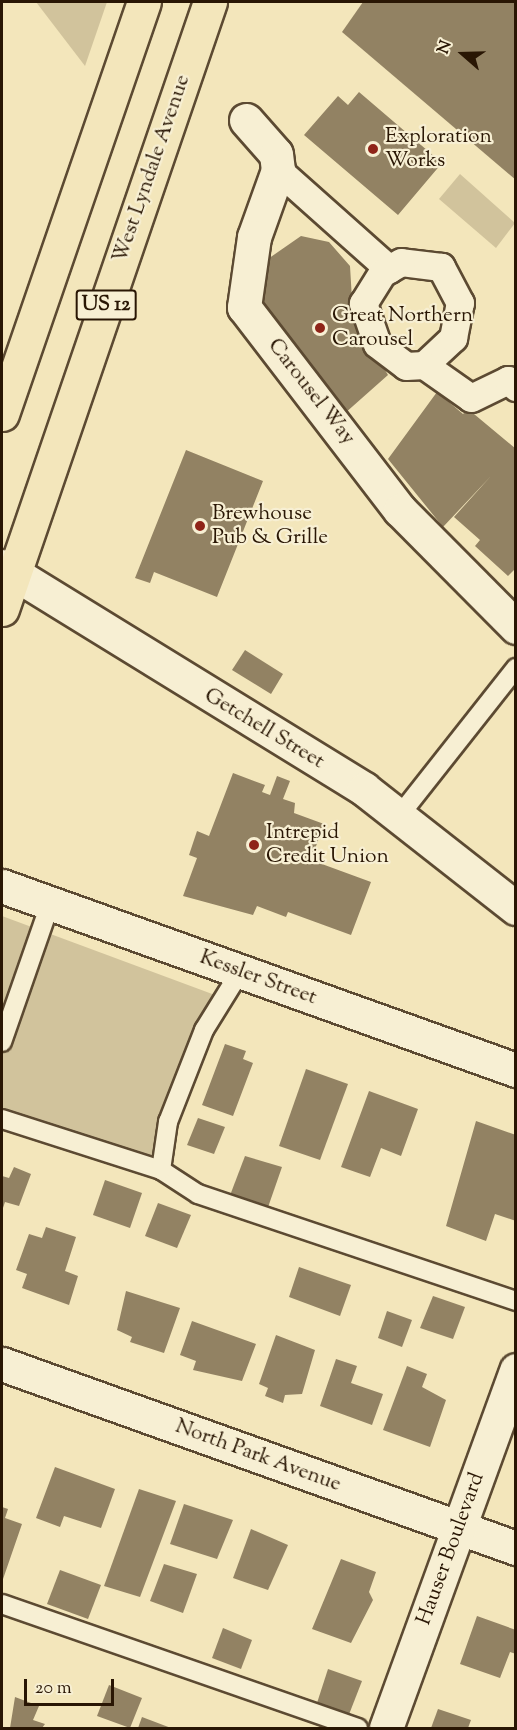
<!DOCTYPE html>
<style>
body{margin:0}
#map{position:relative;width:517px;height:1730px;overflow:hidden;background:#f3e6bb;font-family:"Sorts Mill Goudy",serif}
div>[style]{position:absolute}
.green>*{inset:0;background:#d1c39c}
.building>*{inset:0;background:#928263}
.roads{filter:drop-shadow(2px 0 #5c4a32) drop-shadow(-2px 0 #5c4a32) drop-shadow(0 2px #5c4a32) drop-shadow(0 -2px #5c4a32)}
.service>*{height:18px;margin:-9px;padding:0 9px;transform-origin:9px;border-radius:9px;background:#f7efd3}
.pedestrian>*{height:27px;margin:-13.5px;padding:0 13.5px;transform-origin:13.5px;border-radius:13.5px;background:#f7efd3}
.minor>*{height:33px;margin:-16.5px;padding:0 16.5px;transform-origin:16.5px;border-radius:16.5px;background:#f7efd3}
.trunk>*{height:33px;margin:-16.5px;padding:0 16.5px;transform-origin:16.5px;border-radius:16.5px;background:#f3e6bb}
.dots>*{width:16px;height:16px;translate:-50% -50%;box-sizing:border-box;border:3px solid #f7efd3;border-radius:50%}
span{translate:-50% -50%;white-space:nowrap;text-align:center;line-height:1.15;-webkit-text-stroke:4.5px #f7efd3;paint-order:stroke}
.shield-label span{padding:2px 4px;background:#f7efd3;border:2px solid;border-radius:4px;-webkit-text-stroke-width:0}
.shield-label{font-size:20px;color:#291604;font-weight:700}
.poi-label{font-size:21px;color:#291604}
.left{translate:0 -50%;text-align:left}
.street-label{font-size:21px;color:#291604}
.frame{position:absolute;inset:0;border:3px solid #291604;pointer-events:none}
.north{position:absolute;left:433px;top:24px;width:60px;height:60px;-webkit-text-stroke:4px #f7efd3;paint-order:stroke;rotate:290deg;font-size:16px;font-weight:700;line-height:24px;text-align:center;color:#291604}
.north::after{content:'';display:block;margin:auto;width:21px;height:27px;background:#291604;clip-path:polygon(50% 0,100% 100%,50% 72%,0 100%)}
.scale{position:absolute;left:24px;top:1679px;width:90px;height:27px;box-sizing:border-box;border:3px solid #291604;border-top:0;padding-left:8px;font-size:18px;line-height:21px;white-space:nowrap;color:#291604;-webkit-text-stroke:4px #f7efd3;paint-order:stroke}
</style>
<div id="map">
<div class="green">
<i style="clip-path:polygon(36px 2px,107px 2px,85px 66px)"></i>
<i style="clip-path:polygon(460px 174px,515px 223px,496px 248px,439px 199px)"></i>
<i style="clip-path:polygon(2px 916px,223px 998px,161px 1170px,2px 1119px)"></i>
</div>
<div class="building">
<i style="clip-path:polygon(363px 2px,516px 2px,516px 180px,342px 32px)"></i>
<i style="clip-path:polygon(359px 92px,442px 163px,398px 215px,304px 135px,338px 96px,348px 105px)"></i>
<i style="clip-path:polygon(301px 236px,329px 242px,350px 266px,353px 316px,388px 375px,344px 414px,291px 349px,263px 300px,265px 261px)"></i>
<i style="clip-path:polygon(437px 392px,463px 414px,468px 409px,516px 449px,516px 568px,508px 576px,475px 546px,480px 540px,454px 517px,491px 476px,443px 527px,388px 459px)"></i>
<i style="clip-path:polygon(186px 450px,263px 481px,217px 597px,154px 572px,150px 583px,135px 578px)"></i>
<i style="clip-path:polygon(245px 650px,283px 674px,271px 694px,232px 670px)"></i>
<i style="clip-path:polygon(233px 773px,265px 785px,262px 792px,270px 795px,277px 776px,290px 781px,283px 799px,295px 803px,294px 813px,324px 824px,311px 860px,371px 882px,351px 935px,288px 912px,286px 917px,257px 906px,253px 915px,183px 896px,197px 858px,189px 855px,197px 831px,209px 836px)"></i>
<i style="clip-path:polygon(225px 1044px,246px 1051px,243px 1059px,253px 1063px,233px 1116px,202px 1105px)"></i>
<i style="clip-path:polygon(306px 1069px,348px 1084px,320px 1160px,279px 1146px)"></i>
<i style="clip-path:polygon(369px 1091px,418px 1109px,401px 1156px,381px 1148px,370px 1177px,341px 1167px)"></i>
<i style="clip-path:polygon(198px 1118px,225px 1127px,214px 1154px,187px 1145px)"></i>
<i style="clip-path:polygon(476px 1121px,516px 1135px,516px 1221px,495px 1214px,486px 1241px,446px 1226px)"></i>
<i style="clip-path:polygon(245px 1156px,282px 1167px,266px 1213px,229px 1198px)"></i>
<i style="clip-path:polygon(14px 1167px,31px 1174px,19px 1206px,5px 1202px,2px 1211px,2px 1176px,9px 1178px)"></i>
<i style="clip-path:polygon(105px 1180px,142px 1193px,130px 1228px,93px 1215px)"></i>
<i style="clip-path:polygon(158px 1203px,191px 1215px,177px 1248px,145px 1236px)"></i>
<i style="clip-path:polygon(46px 1227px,76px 1237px,65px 1271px,78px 1276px,69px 1305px,22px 1288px,27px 1274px,16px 1270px,29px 1234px,42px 1238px)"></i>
<i style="clip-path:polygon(299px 1267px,351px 1285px,340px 1316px,289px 1297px)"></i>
<i style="clip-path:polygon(126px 1291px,180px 1308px,164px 1353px,130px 1342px,132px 1337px,117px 1330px)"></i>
<i style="clip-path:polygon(433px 1296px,465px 1307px,453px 1339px,420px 1328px)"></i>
<i style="clip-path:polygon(387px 1311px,412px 1320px,402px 1347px,378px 1338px)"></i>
<i style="clip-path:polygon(192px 1321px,256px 1344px,242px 1381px,193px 1370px,196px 1361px,180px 1355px)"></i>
<i style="clip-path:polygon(276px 1335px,315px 1350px,302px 1394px,285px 1395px,283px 1403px,265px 1396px,268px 1388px,259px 1384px)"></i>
<i style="clip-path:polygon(336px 1359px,357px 1366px,351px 1383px,383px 1394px,372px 1425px,320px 1406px)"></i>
<i style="clip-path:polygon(407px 1366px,427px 1374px,422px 1387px,446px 1400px,430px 1447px,383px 1430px)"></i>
<i style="clip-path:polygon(55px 1467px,115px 1489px,101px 1528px,64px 1516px,60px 1527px,36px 1518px)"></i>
<i style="clip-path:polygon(139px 1489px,176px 1501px,140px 1597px,104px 1586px)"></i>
<i style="clip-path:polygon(184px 1504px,233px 1520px,217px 1559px,170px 1544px)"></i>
<i style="clip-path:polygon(2px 1507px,8px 1509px,5px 1518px,22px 1524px,2px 1582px)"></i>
<i style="clip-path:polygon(251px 1529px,288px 1545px,268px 1590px,233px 1578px)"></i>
<i style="clip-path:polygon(341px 1559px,376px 1572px,369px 1592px,373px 1600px,351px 1643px,312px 1629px)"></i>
<i style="clip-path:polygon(164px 1564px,197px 1574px,183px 1613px,150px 1601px)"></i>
<i style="clip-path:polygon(60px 1570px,101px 1585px,88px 1619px,47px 1604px)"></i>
<i style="clip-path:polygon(477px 1616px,516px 1630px,516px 1654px,510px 1652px,500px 1678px,460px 1664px)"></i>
<i style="clip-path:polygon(223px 1628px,252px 1640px,241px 1669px,212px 1658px)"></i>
<i style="clip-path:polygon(328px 1669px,362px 1681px,348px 1717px,317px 1703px)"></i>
<i style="clip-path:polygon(109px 1685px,142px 1698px,130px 1728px,97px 1716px)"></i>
<i style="clip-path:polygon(15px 1697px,39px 1706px,33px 1720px,45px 1724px,42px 1728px,10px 1728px)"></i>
<i style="clip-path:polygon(438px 1709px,471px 1720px,468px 1728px,431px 1728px)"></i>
<i style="clip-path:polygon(142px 1717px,171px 1728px,138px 1728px)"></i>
</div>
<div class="roads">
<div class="service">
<i style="left:399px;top:816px;width:189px;rotate:-51.7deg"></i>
<i style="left:2px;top:1042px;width:146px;rotate:-70.8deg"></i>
<i style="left:2px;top:1119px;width:167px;rotate:17.8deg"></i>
<i style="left:161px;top:1170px;width:44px;rotate:33deg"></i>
<i style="left:198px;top:1194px;width:336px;rotate:18.6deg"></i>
<i style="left:161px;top:1170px;width:49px;rotate:-81.7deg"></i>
<i style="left:168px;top:1122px;width:99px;rotate:-68.6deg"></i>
<i style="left:204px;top:1030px;width:68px;rotate:-58.2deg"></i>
<i style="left:2px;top:1604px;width:377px;rotate:19.2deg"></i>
</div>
<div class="pedestrian">
<i style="left:278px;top:170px;width:149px;rotate:41.7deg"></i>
<i style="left:424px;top:365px;width:40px;rotate:-43deg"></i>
<i style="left:453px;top:338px;width:36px;rotate:-79deg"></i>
<i style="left:460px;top:303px;width:41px;rotate:-117.8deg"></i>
<i style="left:441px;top:267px;width:40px;rotate:-172.9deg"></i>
<i style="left:401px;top:262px;width:22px;rotate:150deg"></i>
<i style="left:382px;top:273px;width:36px;rotate:122deg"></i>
<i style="left:363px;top:303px;width:43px;rotate:71.1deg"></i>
<i style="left:377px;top:344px;width:36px;rotate:37deg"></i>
<i style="left:406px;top:366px;width:18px;rotate:-3deg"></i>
<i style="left:424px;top:365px;width:57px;rotate:35.1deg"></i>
<i style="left:471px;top:398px;width:41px;rotate:-25.9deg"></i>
<i style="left:508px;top:380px;width:11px;rotate:41deg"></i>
</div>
<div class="minor">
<i style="left:246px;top:120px;width:45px;rotate:48.6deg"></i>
<i style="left:276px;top:154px;width:16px;rotate:83deg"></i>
<i style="left:278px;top:170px;width:71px;rotate:109.7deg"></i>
<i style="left:254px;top:237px;width:71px;rotate:98.1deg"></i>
<i style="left:244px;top:307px;width:256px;rotate:52.5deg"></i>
<i style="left:400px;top:510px;width:165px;rotate:45.2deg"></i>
<i style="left:2px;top:566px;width:425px;rotate:31.6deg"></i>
<i style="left:364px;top:789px;width:193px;rotate:38.1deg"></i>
<i style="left:2px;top:886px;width:546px;rotate:19.7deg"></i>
<i style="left:2px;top:1364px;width:546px;rotate:19.7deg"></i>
<i style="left:386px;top:1728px;width:381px;rotate:-70deg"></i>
</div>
<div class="trunk">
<i style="left:2px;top:414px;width:436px;rotate:-71deg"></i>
<i style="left:2px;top:609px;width:642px;rotate:-71.09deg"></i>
</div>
</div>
<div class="dots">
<i style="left:373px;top:149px;background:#8f2418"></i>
<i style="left:320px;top:328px;background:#8f2418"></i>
<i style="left:200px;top:526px;background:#8f2418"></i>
<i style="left:254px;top:845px;background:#8f2418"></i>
</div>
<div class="shield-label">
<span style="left:106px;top:305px">US 12</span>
</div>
<div class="poi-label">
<span class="left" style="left:385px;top:149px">Exploration<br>Works</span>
<span class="left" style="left:332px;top:328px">Great Northern<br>Carousel</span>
<span class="left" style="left:212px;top:526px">Brewhouse<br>Pub &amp; Grille</span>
<span class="left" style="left:266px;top:845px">Intrepid<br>Credit Union</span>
</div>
<div class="street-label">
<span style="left:152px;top:169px;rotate:-71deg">West Lyndale Avenue</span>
<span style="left:311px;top:392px;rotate:52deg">Carousel Way</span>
<span style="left:264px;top:729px;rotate:31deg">Getchell Street</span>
<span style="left:258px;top:978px;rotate:20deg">Kessler Street</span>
<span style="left:258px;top:1456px;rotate:20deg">North Park Avenue</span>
<span style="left:451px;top:1549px;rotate:-70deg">Hauser Boulevard</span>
</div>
<div class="frame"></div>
<div class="north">N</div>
<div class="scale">20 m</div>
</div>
